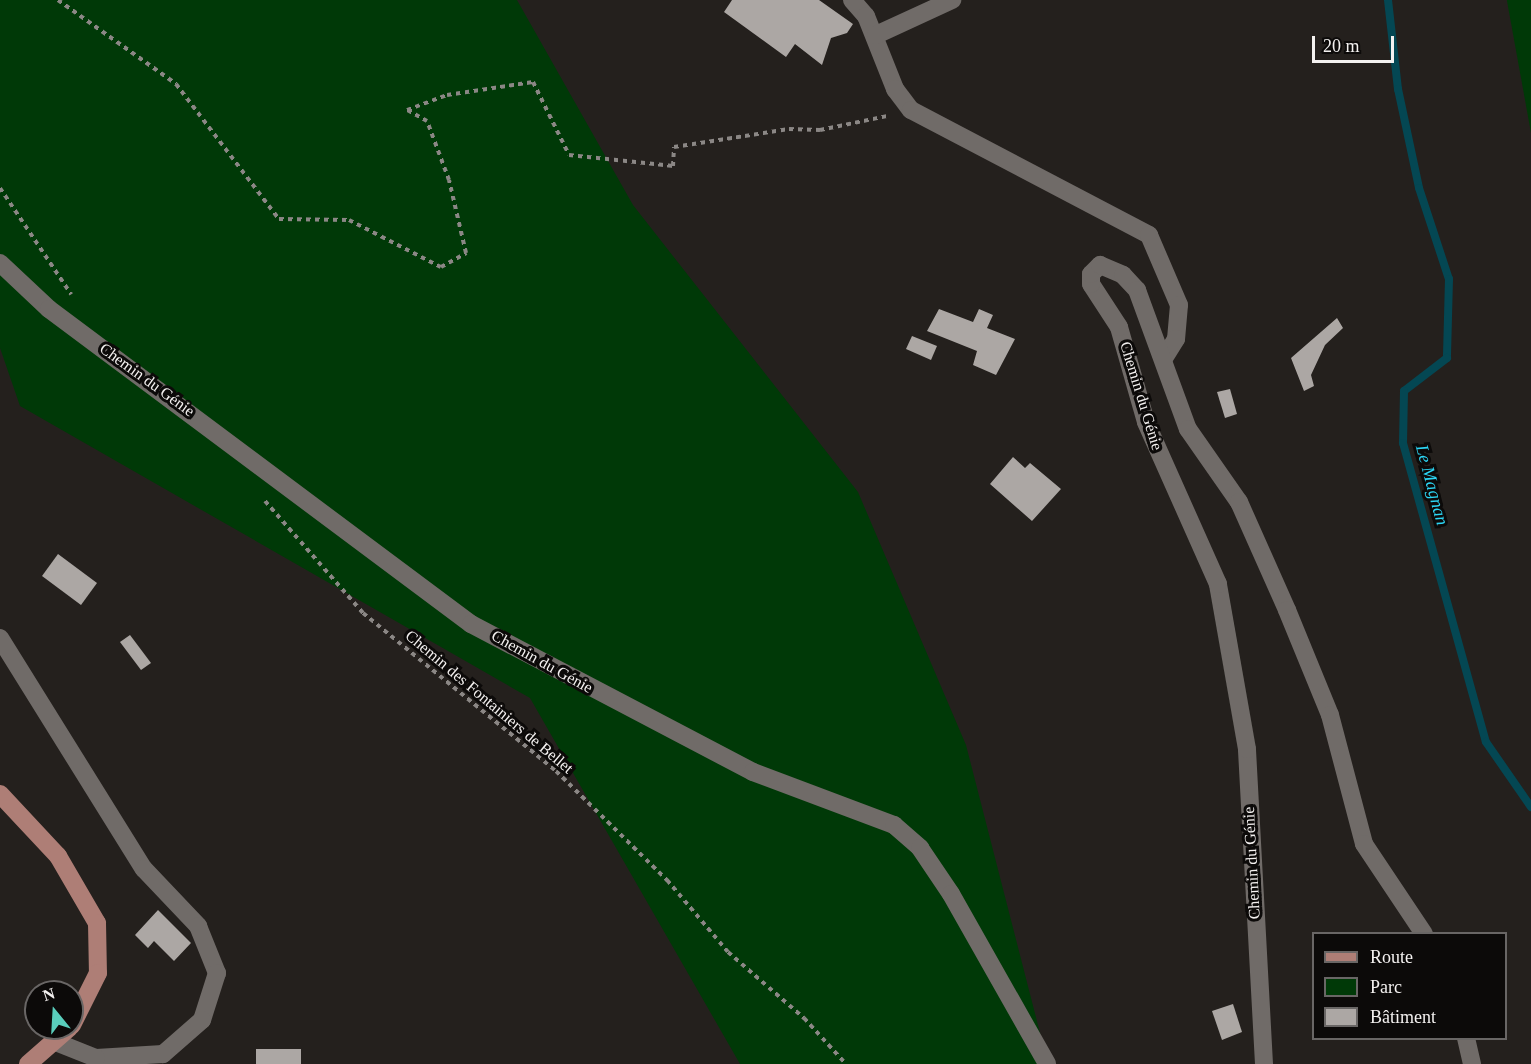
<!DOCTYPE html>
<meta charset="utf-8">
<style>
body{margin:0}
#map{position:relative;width:1531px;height:1064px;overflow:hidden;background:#24201d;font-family:"Times New Roman",serif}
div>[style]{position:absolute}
.green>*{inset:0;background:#003907}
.stream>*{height:8px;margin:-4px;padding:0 4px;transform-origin:4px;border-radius:4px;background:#044753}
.building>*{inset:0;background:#aca7a4}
.path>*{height:4px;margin-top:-2px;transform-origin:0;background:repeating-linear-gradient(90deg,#8b8785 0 4.5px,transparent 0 9px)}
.minor>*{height:18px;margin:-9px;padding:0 9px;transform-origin:9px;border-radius:9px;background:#706b68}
.major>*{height:18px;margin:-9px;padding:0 9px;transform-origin:9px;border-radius:9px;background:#ae7e76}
span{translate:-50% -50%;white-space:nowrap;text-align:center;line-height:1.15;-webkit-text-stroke:6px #0c0a09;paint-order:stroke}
.street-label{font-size:16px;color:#f4f1f0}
.water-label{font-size:18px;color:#2cd6f5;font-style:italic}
.legend{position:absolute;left:1312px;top:932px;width:195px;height:108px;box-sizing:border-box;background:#0c0a09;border:2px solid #696665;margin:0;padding:8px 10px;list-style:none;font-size:18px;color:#f4f1f0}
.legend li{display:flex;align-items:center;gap:12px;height:30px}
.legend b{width:30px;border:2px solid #696665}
.north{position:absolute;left:24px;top:980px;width:60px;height:60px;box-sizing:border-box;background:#0c0a09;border:2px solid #696665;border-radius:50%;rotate:342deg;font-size:16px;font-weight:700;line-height:24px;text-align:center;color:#f4f1f0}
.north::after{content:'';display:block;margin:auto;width:21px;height:27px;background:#5acebc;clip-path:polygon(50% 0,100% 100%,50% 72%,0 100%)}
.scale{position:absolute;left:1312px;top:36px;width:82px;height:27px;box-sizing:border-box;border:3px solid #f4f1f0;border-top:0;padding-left:8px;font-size:18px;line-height:21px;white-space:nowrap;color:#f4f1f0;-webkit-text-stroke:4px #0c0a09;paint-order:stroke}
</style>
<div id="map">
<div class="green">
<i style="clip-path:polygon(0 0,517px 0,633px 205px,858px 492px,966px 745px,1048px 1064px,740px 1064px,530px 698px,20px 406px,0 348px)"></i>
<i style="clip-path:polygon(1507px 0,1531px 0,1531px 133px,1507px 1px)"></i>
</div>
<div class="stream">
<i style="left:1388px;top:0;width:90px;rotate:83.6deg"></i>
<i style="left:1398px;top:89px;width:101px;rotate:78deg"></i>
<i style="left:1419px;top:188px;width:96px;rotate:71.8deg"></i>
<i style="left:1449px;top:279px;width:79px;rotate:91.5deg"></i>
<i style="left:1447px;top:358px;width:54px;rotate:142.5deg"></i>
<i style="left:1404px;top:391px;width:52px;rotate:91.1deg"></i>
<i style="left:1403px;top:443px;width:310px;rotate:74.5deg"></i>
<i style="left:1486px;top:742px;width:79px;rotate:55.3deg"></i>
</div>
<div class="building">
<i style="clip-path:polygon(732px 0,819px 0,853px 24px,847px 33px,831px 38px,822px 65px,795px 44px,786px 57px,724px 12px)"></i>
<i style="clip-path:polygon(939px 309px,973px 322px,979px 309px,993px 315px,987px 328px,1015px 339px,996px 375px,973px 365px,977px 351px,927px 331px)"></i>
<i style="clip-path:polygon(1337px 318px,1343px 328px,1325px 345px,1311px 375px,1314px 386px,1304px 391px,1291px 358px)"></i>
<i style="clip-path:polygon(912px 336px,937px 346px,931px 360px,906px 349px)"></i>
<i style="clip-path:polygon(1230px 389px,1237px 414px,1225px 418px,1217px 392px)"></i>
<i style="clip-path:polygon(1013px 457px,1025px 468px,1030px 463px,1061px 489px,1032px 521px,990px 484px)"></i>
<i style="clip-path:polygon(58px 554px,97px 583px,81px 605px,42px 576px)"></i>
<i style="clip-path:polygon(130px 635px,151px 663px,141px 670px,120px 642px)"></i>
<i style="clip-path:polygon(158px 910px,191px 943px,174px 961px,154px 941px,148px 948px,135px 935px)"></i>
<i style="clip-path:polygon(1233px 1004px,1242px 1032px,1222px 1040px,1212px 1011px)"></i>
<i style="clip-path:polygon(256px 1049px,301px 1049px,301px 1064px,256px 1064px)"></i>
</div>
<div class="path">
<i style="left:58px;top:0;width:145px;rotate:35.4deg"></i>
<i style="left:176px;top:84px;width:170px;rotate:52.7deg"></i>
<i style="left:279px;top:219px;width:70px;rotate:0.8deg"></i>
<i style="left:349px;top:220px;width:103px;rotate:27.1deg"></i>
<i style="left:441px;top:267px;width:29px;rotate:-29deg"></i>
<i style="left:466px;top:253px;width:75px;rotate:-103.1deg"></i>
<i style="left:449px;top:180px;width:63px;rotate:-110.4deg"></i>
<i style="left:427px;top:121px;width:23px;rotate:-151deg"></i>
<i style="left:407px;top:110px;width:43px;rotate:-20.6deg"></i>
<i style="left:447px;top:95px;width:87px;rotate:-8.6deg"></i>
<i style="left:533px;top:82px;width:81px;rotate:63.7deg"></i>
<i style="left:569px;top:155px;width:105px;rotate:6deg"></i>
<i style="left:673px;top:166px;width:19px;rotate:-87deg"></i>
<i style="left:674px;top:147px;width:116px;rotate:-8.9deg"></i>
<i style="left:789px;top:129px;width:31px;rotate:2deg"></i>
<i style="left:820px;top:130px;width:68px;rotate:-11.8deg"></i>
<i style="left:0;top:188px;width:128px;rotate:56.2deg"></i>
<i style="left:265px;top:501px;width:149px;rotate:48.8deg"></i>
<i style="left:363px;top:613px;width:249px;rotate:39.3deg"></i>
<i style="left:556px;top:771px;width:156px;rotate:44.5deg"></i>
<i style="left:667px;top:880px;width:94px;rotate:49.7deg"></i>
<i style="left:728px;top:952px;width:101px;rotate:41deg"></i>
<i style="left:804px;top:1018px;width:62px;rotate:47.6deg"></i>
</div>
<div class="minor">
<i style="left:852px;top:0;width:21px;rotate:49deg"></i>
<i style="left:866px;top:16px;width:79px;rotate:68.3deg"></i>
<i style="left:895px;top:89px;width:26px;rotate:53deg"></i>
<i style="left:911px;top:110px;width:269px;rotate:27.7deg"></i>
<i style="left:1149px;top:235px;width:76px;rotate:66.8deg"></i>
<i style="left:1179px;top:305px;width:34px;rotate:95deg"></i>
<i style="left:1176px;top:339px;width:22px;rotate:122deg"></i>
<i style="left:876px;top:35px;width:84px;rotate:-24.7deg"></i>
<i style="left:0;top:263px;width:67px;rotate:43.2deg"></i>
<i style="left:49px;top:309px;width:527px;rotate:36.74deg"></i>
<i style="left:471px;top:624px;width:318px;rotate:27.7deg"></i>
<i style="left:753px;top:772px;width:151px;rotate:20.6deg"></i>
<i style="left:894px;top:825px;width:35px;rotate:41deg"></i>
<i style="left:920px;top:848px;width:55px;rotate:56deg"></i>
<i style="left:951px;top:894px;width:195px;rotate:60.5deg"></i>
<i style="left:0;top:638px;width:272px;rotate:58.1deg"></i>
<i style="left:144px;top:869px;width:79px;rotate:46.5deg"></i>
<i style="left:198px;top:926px;width:51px;rotate:68deg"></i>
<i style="left:217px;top:973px;width:49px;rotate:107.7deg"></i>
<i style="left:202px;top:1020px;width:52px;rotate:138.9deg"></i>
<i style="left:163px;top:1054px;width:67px;rotate:176.6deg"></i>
<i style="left:96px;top:1058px;width:41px;rotate:-158.5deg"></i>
<i style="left:1466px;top:1038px;width:27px;rotate:77deg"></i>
<i style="left:1264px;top:1064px;width:315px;rotate:-93.1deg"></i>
<i style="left:1247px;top:749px;width:168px;rotate:-100deg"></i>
<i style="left:1218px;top:584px;width:177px;rotate:-114deg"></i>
<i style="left:1146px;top:422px;width:99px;rotate:-105.9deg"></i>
<i style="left:1119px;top:327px;width:51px;rotate:-123.1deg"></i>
<i style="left:1091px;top:284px;width:10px;rotate:-90deg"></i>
<i style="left:1091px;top:274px;width:13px;rotate:-45deg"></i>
<i style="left:1100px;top:265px;width:25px;rotate:23deg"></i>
<i style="left:1123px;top:275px;width:21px;rotate:47deg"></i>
<i style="left:1137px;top:290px;width:148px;rotate:69.9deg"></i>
<i style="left:1188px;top:429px;width:89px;rotate:55.1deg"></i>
<i style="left:1239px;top:502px;width:118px;rotate:66deg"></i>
<i style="left:1287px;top:610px;width:113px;rotate:67.7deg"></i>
<i style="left:1330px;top:715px;width:133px;rotate:75.2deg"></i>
<i style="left:1364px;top:844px;width:108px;rotate:56.3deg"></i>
</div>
<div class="major">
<i style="left:0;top:794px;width:85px;rotate:46.9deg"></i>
<i style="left:58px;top:856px;width:78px;rotate:59.8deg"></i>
<i style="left:97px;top:923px;width:50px;rotate:88.9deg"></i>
<i style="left:98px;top:973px;width:58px;rotate:116.6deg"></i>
<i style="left:28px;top:1064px;width:55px;rotate:-41.3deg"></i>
</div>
<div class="street-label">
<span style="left:147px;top:380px;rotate:36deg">Chemin du Génie</span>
<span style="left:1141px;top:396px;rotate:73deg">Chemin du Génie</span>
<span style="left:542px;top:662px;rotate:29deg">Chemin du Génie</span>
<span style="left:489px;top:702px;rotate:40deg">Chemin des Fontainiers de Bellet</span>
<span style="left:1252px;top:863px;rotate:-93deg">Chemin du Génie</span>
</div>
<div class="water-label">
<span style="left:1432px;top:485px;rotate:75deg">Le Magnan</span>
</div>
<ul class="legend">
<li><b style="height:8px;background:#ae7e76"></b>Route</li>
<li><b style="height:16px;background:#003907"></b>Parc</li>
<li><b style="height:16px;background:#aca7a4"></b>Bâtiment</li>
</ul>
<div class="north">N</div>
<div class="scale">20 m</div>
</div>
